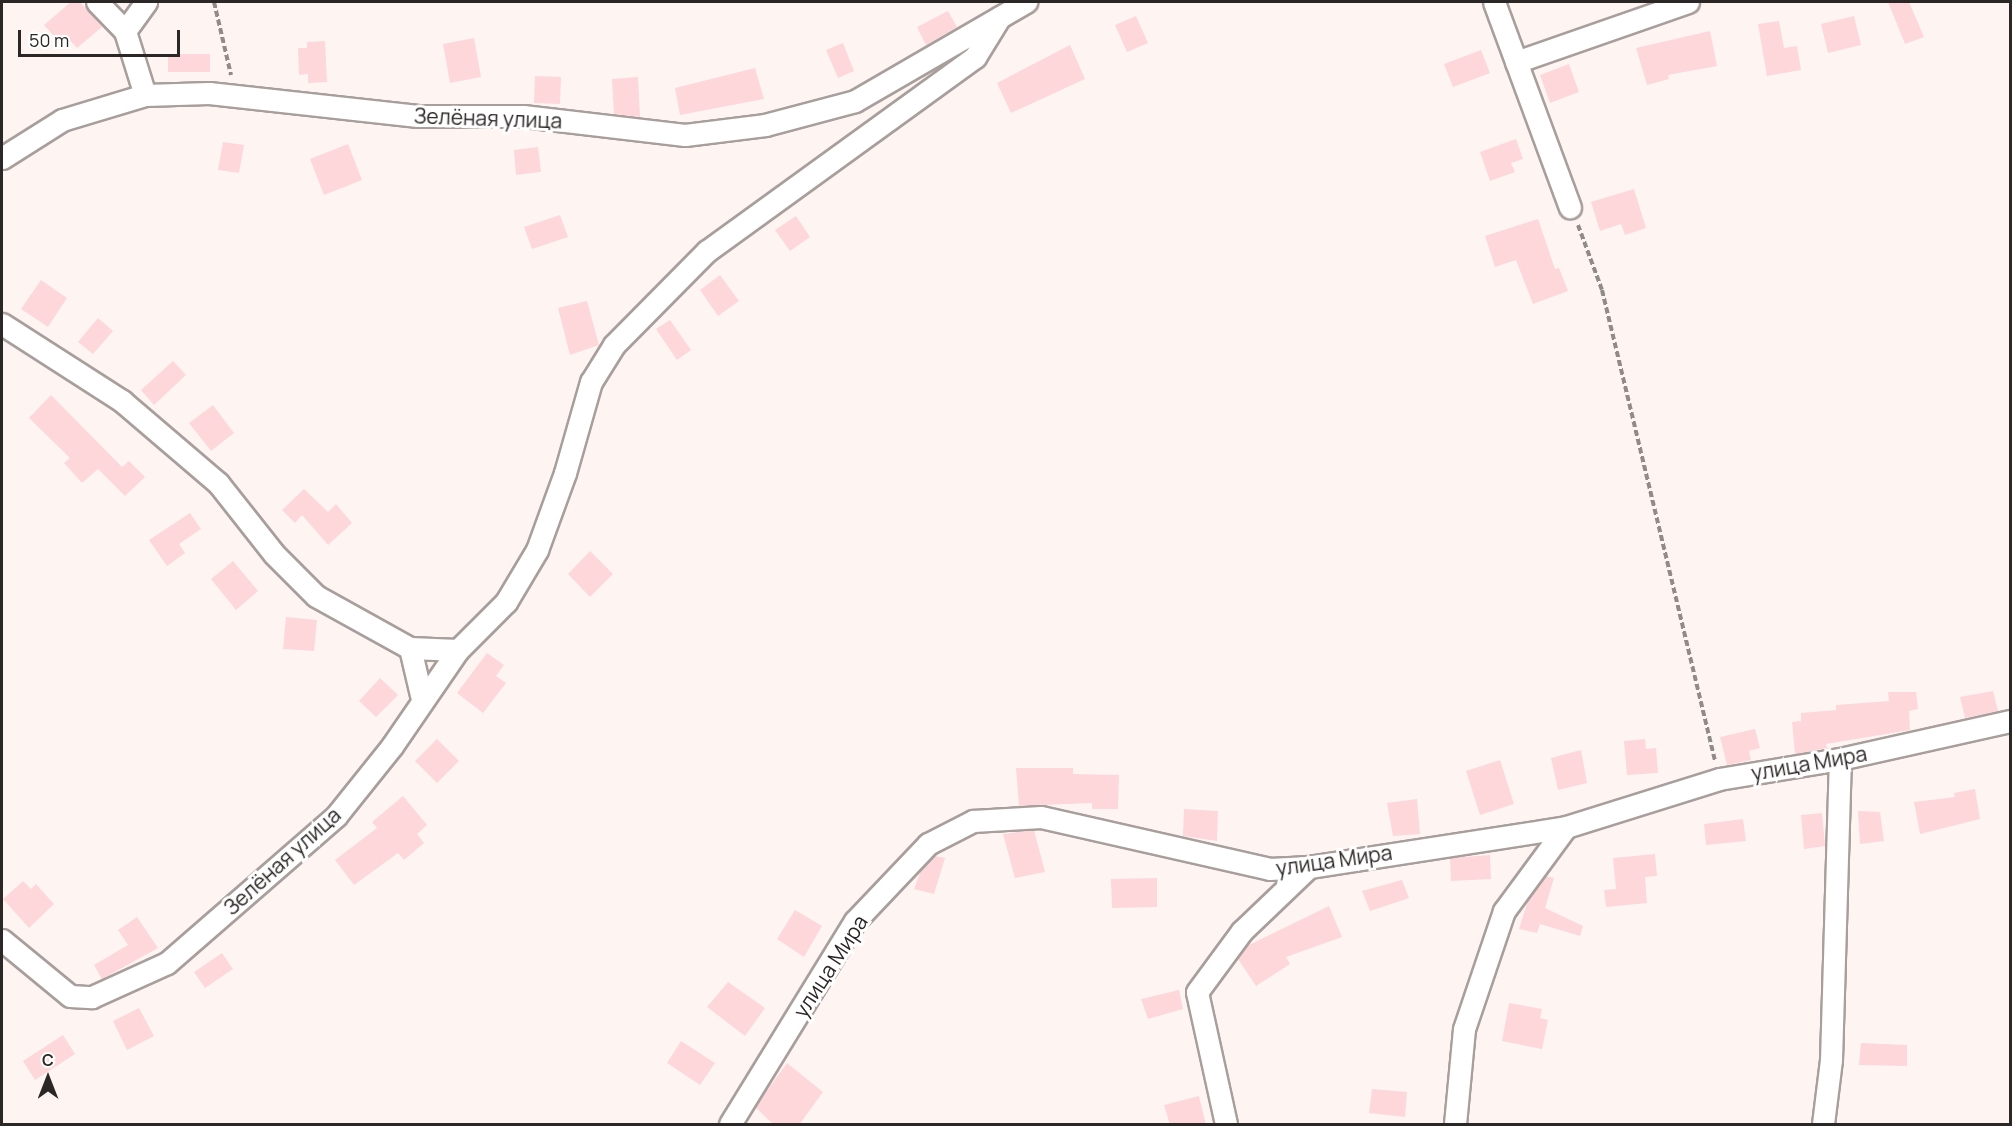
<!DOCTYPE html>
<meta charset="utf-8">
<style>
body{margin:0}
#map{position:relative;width:2012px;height:1126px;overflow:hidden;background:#fef5f3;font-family:Manrope,sans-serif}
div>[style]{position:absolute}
.building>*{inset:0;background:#fed7da}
.path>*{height:4px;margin-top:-2px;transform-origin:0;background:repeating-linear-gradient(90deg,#908a88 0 6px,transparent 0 9px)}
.roads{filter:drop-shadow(2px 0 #a89e9b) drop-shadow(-2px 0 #a89e9b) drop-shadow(0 2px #a89e9b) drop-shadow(0 -2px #a89e9b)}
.minor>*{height:21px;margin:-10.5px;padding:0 10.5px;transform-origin:10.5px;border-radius:10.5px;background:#fff}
span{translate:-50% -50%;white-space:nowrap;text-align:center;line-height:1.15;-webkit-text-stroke:6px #fff;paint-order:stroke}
.street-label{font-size:21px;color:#2b2726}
.frame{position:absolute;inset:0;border:3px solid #2b2726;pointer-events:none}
.north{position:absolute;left:18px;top:1048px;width:60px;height:60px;-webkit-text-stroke:4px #fff;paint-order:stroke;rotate:0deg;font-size:16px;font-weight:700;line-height:24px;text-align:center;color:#2b2726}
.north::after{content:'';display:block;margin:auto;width:21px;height:27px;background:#2b2726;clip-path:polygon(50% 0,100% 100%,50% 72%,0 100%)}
.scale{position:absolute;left:18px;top:30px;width:162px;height:27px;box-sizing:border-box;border:3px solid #2b2726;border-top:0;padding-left:8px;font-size:18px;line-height:21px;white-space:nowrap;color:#2b2726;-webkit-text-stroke:4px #fff;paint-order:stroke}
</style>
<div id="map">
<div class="building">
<i style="clip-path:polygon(71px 2px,80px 2px,102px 27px,77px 48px,66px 36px,59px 42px,44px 25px)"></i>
<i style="clip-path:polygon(1888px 2px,1909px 2px,1924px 37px,1905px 44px)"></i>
<i style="clip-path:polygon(948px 11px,957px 27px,926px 45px,917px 27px)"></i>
<i style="clip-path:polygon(1136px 16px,1148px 43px,1127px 52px,1115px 25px)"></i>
<i style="clip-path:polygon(1854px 16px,1861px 45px,1828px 53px,1821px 24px)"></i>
<i style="clip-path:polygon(1779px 21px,1784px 48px,1797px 46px,1801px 70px,1767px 76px,1758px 24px)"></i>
<i style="clip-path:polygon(1710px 31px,1717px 66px,1668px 75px,1669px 79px,1647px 85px,1636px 48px)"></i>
<i style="clip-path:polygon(474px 38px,481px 77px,450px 83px,443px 44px)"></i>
<i style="clip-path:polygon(325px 41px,327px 82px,308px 83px,308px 74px,299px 75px,298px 48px,307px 48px,307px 42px)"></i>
<i style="clip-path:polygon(843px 43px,854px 71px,838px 78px,826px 50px)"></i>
<i style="clip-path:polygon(1070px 45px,1085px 79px,1011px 113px,997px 83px)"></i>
<i style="clip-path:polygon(1481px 50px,1490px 73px,1453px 87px,1444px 64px)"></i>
<i style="clip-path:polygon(168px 54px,210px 54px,210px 72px,168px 72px)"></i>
<i style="clip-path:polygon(1569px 64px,1579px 92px,1550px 103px,1540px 75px)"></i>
<i style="clip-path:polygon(755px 68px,764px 99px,680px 115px,675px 88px)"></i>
<i style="clip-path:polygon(535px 76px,561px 77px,560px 104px,534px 103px)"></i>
<i style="clip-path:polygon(638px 77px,640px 117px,614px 114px,612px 79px)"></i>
<i style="clip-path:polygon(1516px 139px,1523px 159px,1511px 163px,1515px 172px,1490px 181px,1480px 152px)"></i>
<i style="clip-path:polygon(223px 142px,244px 145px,239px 173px,218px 170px)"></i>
<i style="clip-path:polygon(348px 144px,362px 180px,324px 195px,310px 159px)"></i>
<i style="clip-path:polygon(538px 147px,541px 172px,516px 175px,514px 150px)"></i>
<i style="clip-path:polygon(1634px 189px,1646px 228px,1625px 235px,1621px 224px,1600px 231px,1591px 202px)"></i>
<i style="clip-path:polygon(560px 215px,568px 237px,532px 249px,524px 227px)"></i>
<i style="clip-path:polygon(796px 216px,810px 237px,790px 251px,775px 230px)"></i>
<i style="clip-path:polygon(1538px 219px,1555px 269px,1559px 268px,1568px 291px,1533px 304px,1516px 260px,1495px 267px,1485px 236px)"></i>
<i style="clip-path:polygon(720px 275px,739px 301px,718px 316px,700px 290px)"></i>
<i style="clip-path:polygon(41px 280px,67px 298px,48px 327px,21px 309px)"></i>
<i style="clip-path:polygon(587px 301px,599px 345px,570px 355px,558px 308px)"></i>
<i style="clip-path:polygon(98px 318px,113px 331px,93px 354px,78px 342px)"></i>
<i style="clip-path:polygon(670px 320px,691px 350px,677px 360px,656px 329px)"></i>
<i style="clip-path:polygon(173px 361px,186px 375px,154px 405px,141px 390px)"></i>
<i style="clip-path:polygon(51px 395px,122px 467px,129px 461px,145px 477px,125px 496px,98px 469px,82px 483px,64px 463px,70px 458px,29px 418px)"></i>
<i style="clip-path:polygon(213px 405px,234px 433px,211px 451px,189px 423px)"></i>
<i style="clip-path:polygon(304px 489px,328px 512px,336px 504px,352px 523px,328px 545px,302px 515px,295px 523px,282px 510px)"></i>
<i style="clip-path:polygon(190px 513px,201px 529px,179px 544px,185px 553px,167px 566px,149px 540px)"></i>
<i style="clip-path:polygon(590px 551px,613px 574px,590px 597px,568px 574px)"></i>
<i style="clip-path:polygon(233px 561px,258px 591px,236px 610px,211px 579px)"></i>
<i style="clip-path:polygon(286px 617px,317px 620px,314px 651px,283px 649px)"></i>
<i style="clip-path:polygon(487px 653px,504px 665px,496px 676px,506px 683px,483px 713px,457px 693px)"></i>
<i style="clip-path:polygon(380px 678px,398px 695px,376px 717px,359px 701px)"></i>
<i style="clip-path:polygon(1993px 691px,1998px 711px,1965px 718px,1960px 697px)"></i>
<i style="clip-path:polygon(1888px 692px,1916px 692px,1918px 709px,1909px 711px,1910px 730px,1826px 744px,1827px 748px,1795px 754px,1792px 722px,1801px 721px,1801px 713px,1836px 710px,1836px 705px,1889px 701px)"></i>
<i style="clip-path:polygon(1755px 729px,1760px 748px,1749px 751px,1751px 760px,1727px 765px,1720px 737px)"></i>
<i style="clip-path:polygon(437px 739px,459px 761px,437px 783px,415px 761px)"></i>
<i style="clip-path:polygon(1645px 739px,1646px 749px,1656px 748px,1658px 773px,1627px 775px,1624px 741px)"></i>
<i style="clip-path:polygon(1581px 750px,1587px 783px,1558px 790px,1551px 758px)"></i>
<i style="clip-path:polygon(1500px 760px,1514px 804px,1480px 815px,1466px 771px)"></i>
<i style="clip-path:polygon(1016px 768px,1073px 768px,1073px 774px,1119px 775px,1118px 809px,1092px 809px,1092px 803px,1019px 806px)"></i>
<i style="clip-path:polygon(1975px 789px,1980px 819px,1920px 834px,1914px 802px,1955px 797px,1954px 793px)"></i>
<i style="clip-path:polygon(403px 796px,427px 825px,417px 834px,424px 843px,404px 860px,398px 853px,354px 885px,335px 860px,377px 828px,372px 822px)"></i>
<i style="clip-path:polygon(1417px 799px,1420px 834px,1393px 836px,1387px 803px)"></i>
<i style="clip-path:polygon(1184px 809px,1218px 811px,1217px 841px,1183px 836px)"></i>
<i style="clip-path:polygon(1858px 811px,1880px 812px,1884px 841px,1860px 844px)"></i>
<i style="clip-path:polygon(1822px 813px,1825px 846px,1804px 849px,1801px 815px)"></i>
<i style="clip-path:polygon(1743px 819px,1746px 841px,1706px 845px,1704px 824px)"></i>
<i style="clip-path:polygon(1034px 830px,1045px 872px,1015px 878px,1003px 834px)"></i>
<i style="clip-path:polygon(1655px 854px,1657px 876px,1645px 877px,1647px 903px,1606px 907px,1604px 890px,1616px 889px,1613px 858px)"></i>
<i style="clip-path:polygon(1490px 855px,1491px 879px,1451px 881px,1450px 858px)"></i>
<i style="clip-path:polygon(935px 856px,945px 858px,934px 894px,914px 889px,921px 870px)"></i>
<i style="clip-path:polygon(1546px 876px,1554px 878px,1545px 908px,1583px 926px,1580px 936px,1540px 924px,1537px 933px,1519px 929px,1528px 900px)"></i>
<i style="clip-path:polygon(1157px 878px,1157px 907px,1112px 908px,1111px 879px)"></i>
<i style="clip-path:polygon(1402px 880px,1409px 898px,1370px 911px,1362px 891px)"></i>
<i style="clip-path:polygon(23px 881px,31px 889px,36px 884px,54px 904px,29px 928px,3px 899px)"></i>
<i style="clip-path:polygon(1329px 906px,1342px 937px,1286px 957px,1290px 964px,1256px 986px,1238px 959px,1247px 946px)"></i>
<i style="clip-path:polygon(795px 910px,822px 926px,804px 957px,777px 939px)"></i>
<i style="clip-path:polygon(137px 917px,158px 948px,102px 979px,94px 965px,128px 945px,118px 930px)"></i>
<i style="clip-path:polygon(222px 953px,233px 969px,205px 988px,194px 972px)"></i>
<i style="clip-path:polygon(728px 982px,765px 1008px,745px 1036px,707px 1007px)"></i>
<i style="clip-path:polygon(1179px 990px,1183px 1009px,1148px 1019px,1141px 999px)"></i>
<i style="clip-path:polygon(1509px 1003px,1542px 1009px,1540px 1018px,1548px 1020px,1542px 1049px,1502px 1041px)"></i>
<i style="clip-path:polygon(139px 1008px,154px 1036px,127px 1050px,113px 1021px)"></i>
<i style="clip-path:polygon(63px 1035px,75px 1054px,35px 1080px,23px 1061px)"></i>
<i style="clip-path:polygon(681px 1041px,715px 1063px,700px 1085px,667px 1063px)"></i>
<i style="clip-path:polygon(1861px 1043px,1907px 1045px,1907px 1066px,1859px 1065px)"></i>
<i style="clip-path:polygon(787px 1063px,823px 1092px,799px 1125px,774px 1125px,755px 1107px)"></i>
<i style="clip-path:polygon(1372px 1089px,1407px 1092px,1405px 1117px,1369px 1113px)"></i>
<i style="clip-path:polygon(1199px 1096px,1206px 1125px,1170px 1125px,1164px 1105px)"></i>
</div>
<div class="path">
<i style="left:214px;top:2px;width:75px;rotate:76.9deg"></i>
<i style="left:1578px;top:225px;width:69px;rotate:69.7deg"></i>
<i style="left:1602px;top:290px;width:484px;rotate:76.5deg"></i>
</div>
<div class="roads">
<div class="minor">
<i style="left:97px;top:2px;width:40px;rotate:46deg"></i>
<i style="left:1494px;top:2px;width:219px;rotate:69.7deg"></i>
<i style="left:1516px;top:62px;width:182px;rotate:-19.2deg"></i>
<i style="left:145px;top:95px;width:67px;rotate:-107.4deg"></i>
<i style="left:125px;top:31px;width:36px;rotate:-54deg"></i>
<i style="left:2px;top:158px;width:71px;rotate:-32.3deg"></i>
<i style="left:62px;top:120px;width:87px;rotate:-16.8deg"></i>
<i style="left:145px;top:95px;width:64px;rotate:-1.8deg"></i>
<i style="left:209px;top:93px;width:210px;rotate:6.3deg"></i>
<i style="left:418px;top:116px;width:105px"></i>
<i style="left:523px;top:116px;width:163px;rotate:6.7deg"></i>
<i style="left:685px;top:135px;width:81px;rotate:-7.1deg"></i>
<i style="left:765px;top:125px;width:93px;rotate:-14.9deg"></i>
<i style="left:855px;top:101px;width:198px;rotate:-30.1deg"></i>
<i style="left:2px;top:324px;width:143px;rotate:32.7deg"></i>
<i style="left:122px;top:401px;width:126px;rotate:40.5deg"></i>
<i style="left:218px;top:483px;width:90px;rotate:51.7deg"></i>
<i style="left:274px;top:554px;width:59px;rotate:45deg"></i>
<i style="left:316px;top:596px;width:107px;rotate:29deg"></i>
<i style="left:410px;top:648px;width:52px;rotate:76.8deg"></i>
<i style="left:410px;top:648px;width:48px;rotate:2.4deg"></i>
<i style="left:2px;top:940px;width:88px;rotate:39.5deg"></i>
<i style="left:70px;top:996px;width:22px;rotate:3deg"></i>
<i style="left:92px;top:997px;width:82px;rotate:-24.4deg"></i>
<i style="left:167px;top:963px;width:224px;rotate:-41deg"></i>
<i style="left:336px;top:816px;width:90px;rotate:-51.3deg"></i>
<i style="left:392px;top:746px;width:116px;rotate:-55.5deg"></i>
<i style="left:458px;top:650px;width:68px;rotate:-45deg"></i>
<i style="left:506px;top:602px;width:61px;rotate:-59.2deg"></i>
<i style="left:537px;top:550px;width:82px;rotate:-70deg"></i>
<i style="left:565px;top:473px;width:95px;rotate:-74.1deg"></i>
<i style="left:591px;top:382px;width:44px;rotate:-58.1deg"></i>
<i style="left:614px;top:345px;width:132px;rotate:-45.3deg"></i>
<i style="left:707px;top:251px;width:331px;rotate:-35.9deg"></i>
<i style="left:975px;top:57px;width:46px;rotate:-58.4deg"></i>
<i style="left:730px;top:1124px;width:238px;rotate:-58.4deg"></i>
<i style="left:855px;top:921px;width:106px;rotate:-46.5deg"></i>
<i style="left:928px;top:844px;width:51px;rotate:-27.1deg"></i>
<i style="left:973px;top:821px;width:68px;rotate:-3.4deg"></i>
<i style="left:1041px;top:817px;width:234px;rotate:12.8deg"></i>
<i style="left:1269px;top:869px;width:40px;rotate:-2.9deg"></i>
<i style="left:1309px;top:867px;width:260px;rotate:-8.8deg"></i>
<i style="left:1566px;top:827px;width:160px;rotate:-17.4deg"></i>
<i style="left:1719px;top:779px;width:123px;rotate:-9.4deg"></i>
<i style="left:1840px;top:759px;width:174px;rotate:-12.6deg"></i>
<i style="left:1226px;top:1124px;width:135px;rotate:-102.4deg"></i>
<i style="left:1197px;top:992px;width:76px;rotate:-53.6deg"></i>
<i style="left:1242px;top:931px;width:93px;rotate:-43.7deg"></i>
<i style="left:1455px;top:1124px;width:95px;rotate:-84.6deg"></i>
<i style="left:1464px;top:1029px;width:125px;rotate:-71.3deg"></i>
<i style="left:1504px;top:911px;width:104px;rotate:-53.6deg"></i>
<i style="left:1823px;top:1124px;width:64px;rotate:-82.9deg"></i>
<i style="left:1831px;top:1060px;width:301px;rotate:-88.3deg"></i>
</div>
</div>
<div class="street-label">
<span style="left:488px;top:118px;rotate:2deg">Зелёная улица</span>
<span style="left:1809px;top:763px;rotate:-10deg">улица Мира</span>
<span style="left:1334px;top:860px;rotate:-8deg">улица Мира</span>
<span style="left:282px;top:861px;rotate:-42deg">Зелёная улица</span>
<span style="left:830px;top:966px;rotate:-57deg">улица Мира</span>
</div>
<div class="frame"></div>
<div class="north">С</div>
<div class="scale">50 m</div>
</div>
